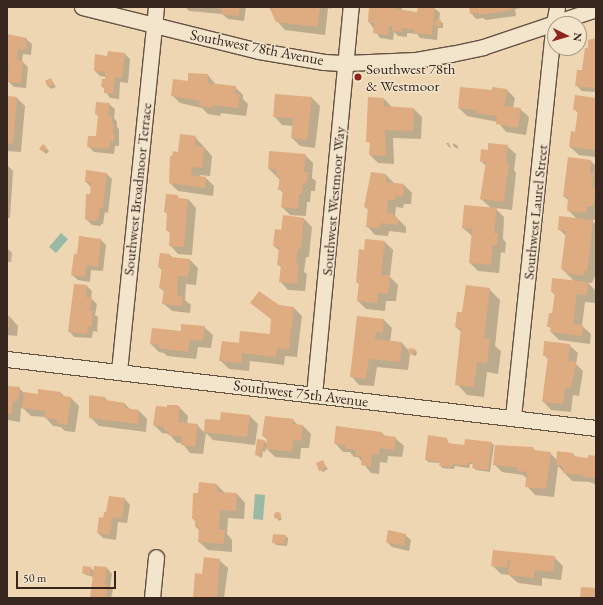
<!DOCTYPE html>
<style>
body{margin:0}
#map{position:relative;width:603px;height:605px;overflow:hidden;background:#edd6b1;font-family:"EB Garamond",serif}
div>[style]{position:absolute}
.water>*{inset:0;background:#9abaa6}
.shadow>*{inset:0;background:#0003}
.building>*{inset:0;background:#dfab80}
.round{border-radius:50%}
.roads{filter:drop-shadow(1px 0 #645243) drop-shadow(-1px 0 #645243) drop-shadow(0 1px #645243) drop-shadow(0 -1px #645243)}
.minor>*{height:15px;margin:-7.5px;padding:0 7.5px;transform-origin:7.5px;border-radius:7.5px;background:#f3e4cc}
.dots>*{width:11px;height:11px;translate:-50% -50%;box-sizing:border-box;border:2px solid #f3e4cc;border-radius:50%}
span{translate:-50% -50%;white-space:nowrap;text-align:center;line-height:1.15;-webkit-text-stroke:3px #f3e4cc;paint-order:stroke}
.street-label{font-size:15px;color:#37261e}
.poi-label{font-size:15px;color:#37261e}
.left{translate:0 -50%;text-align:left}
.frame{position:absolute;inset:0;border:8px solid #37261e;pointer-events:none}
.north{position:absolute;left:547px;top:16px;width:40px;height:40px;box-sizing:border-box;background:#f3e4cc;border:1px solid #a89886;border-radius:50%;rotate:95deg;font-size:11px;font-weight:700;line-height:16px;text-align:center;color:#37261e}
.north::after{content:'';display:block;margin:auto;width:14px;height:18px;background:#8f2418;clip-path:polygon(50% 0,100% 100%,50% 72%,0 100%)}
.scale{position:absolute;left:16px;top:571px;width:100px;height:18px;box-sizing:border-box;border:2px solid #37261e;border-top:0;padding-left:5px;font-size:12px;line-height:14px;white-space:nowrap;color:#37261e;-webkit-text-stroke:3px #f3e4cc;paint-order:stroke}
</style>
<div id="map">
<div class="water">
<i style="clip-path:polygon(61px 233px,68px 239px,56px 253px,49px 247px)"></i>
<i style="clip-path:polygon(255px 494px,265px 495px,263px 520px,253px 519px)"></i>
</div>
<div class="shadow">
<i style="clip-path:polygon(185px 7px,246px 7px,244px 21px,228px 19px,222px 14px,189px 11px)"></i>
<i style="clip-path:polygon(270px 7px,331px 7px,331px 9px,328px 8px,325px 35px,285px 30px,277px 21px)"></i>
<i style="clip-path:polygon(370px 7px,402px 7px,402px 11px,418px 13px,419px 7px,434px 8px,440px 13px,439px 21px,443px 23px,443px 28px,438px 28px,437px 40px,420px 38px,417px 34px,407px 33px,407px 37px,398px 36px,394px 32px,393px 40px,380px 38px,369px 22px)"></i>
<i style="clip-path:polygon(470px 7px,527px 7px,515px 9px,516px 16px,486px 20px,483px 18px,476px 19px,471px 13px)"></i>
<i style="clip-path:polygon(7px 35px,26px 39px,32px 44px,31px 55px,23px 54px,22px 61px,28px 67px,26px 88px,14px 87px,8px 81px)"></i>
<i style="clip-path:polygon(596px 39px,596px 92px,582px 91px,576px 85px,583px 71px,589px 49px)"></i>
<i style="clip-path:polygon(125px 54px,130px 59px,128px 83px,120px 82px,119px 99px,110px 98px,102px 86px,106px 77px,100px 76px,95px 71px,108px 57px)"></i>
<i style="clip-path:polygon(208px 75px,216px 85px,235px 87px,243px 95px,243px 99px,248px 104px,246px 116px,221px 113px,220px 116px,208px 114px,202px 108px,180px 103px,172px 95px)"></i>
<i style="clip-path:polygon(51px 80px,56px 87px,51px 89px,49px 87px)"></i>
<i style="clip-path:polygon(507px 90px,515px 98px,513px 108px,520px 109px,529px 117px,526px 135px,506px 132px,498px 122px,467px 116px,459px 108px,493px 92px)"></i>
<i style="clip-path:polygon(7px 97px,17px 98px,25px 106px,21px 152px,7px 151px)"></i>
<i style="clip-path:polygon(312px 98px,320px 106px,315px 148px,300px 146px,292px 138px,293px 126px,282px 125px,274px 116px)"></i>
<i style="clip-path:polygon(384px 99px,392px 107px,414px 109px,422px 117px,421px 139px,393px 138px,394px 164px,378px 163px,370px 155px,371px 144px,367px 141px)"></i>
<i style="clip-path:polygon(596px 99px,596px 157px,579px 155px,570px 147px,576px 133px,578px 113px,574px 109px)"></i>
<i style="clip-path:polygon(109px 104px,115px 109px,114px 118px,117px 122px,117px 127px,119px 129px,119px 146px,115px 146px,114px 154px,94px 152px,88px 146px,97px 138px,99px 117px,96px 114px)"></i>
<i style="clip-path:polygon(195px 137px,212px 156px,210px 176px,200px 175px,200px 177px,206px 178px,214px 186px,213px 196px,178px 191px,170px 183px,179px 153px)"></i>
<i style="clip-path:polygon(446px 143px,449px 143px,451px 148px,449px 147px)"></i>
<i style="clip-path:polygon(453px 143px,458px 146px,458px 149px,453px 146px)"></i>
<i style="clip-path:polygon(43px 145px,49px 151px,46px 154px,40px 149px)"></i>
<i style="clip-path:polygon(507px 146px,516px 154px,514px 170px,516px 173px,512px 210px,495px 208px,504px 217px,503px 239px,506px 243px,505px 253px,501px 252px,499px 273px,478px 271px,470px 263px,472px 236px,463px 228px,491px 208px,481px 199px,487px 167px,481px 161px,489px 151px)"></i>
<i style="clip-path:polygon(305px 155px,313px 163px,312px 178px,316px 181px,315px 191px,311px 191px,310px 202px,307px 202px,306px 216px,290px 215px,282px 207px,283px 193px,279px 189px,280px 180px,269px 169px)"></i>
<i style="clip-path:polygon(591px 161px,596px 166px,596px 214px,595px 220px,592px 220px,596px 225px,596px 274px,592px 283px,588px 283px,596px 291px,595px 303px,585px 302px,582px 326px,591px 334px,590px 344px,559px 340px,551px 332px,552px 329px,548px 326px,553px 314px,555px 295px,552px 292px,575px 282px,562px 269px,567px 237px,559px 229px,577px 219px,568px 210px,569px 201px,564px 196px)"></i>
<i style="clip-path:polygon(7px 165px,13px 171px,10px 218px,7px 218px)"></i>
<i style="clip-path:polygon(372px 173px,386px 175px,394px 183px,404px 185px,412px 193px,411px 204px,404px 204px,403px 208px,396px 207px,395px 216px,406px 227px,406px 233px,389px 231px,388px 236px,375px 235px,367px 226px,369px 210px,365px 207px)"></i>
<i style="clip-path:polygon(107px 174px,112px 179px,108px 213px,105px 212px,103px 224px,101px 224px,101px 226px,92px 225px,87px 220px,92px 188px,86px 182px)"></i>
<i style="clip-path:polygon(177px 196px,180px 199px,188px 199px,196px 208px,192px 255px,178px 254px,170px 245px,171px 234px,167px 230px,168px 215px,165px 212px)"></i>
<i style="clip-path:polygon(304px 219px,312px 227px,309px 257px,306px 257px,304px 272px,307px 274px,305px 291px,288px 290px,280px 281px,281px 267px,278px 265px,280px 251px,274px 246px,282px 231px)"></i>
<i style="clip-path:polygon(80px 237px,101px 240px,106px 245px,103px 271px,91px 270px,90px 282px,78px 280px,72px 275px,78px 256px)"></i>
<i style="clip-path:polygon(385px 242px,393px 250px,390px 277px,398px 285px,396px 301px,386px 301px,385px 311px,366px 309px,358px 301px,359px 285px,357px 282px)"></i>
<i style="clip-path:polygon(7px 248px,12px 253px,11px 262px,7px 262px)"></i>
<i style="clip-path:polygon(170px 255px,173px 258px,190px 260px,198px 268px,196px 285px,186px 284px,185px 300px,191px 305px,190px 313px,172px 311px,163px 303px,165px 292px,160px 288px,162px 270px,159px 267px)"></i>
<i style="clip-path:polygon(87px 286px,92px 291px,91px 298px,97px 304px,95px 315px,98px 317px,97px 332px,93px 331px,92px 338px,74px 337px,69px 331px)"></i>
<i style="clip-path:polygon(489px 289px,500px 300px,495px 346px,501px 351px,498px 374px,487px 372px,484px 397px,467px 395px,457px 384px,461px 332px,456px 327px,463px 313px)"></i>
<i style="clip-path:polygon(252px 303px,294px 308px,302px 316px,297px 357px,285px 356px,284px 365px,250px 361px,249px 371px,229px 369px,220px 360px,240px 344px,270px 336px,272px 320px)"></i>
<i style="clip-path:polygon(7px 317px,10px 317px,18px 326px,17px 336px,7px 335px)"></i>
<i style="clip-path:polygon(358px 317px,384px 320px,392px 328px,390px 342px,402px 343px,409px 351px,415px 350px,417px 352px,416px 356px,410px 354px,408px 370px,377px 367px,374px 386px,359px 385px,351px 376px)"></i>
<i style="clip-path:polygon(204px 327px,213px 335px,211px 348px,198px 347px,196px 359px,167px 356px,164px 353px,159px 352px,151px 344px,181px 332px)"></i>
<i style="clip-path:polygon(569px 345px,578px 353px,576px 364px,583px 371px,579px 396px,573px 395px,571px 412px,551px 410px,543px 401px,549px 360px,544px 355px)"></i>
<i style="clip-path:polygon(7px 387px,19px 388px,24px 393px,39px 395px,61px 393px,65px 397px,71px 398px,79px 406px,75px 432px,65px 431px,61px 427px,53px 426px,45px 417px,31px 416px,24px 409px,21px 408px,20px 422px,7px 420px)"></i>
<i style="clip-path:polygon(105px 398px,109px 402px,125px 404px,131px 410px,139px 411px,147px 419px,146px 432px,99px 426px,90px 417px)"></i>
<i style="clip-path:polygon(180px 408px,188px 416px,187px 424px,197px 425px,205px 433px,206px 420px,221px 421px,222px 413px,250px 416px,258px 424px,255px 445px,213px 440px,206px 433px,203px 454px,190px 453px,182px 443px,177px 443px,169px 434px,162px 433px,154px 425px)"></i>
<i style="clip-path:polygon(293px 420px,298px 425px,303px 426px,311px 434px,309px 448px,301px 448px,300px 459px,275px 457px,266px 448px,265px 452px,263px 451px,262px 458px,256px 455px,265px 441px,267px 444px,268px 440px,263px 436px)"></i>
<i style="clip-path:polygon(382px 433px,386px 437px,395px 438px,404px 446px,402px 457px,388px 456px,387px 463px,380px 462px,379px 474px,371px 473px,358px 457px,354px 457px,350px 452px,343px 452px,335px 443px)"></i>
<i style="clip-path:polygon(447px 439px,449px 444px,465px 446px,491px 443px,494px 445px,490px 472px,476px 470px,473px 467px,474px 464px,470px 464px,469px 468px,455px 466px,454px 469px,442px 468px,440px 463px,428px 462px,426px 459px)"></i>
<i style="clip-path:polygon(533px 448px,536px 451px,550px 453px,557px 460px,573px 454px,577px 458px,589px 459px,596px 457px,596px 485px,590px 482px,572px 481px,558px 466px,554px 497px,535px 495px,527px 486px,527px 479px,523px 475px,502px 472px,494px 464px)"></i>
<i style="clip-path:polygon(322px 461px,328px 469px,323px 472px,320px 470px)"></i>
<i style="clip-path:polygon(217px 485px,225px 493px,237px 494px,245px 503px,244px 519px,228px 518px,227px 534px,232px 540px,232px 552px,208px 550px,199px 542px,200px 531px,196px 527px,196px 522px,193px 519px)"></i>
<i style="clip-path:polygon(125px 499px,130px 505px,127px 523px,118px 522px,116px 540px,103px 538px,98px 533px,104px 519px,107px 513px)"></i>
<i style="clip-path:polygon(278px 513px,282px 519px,279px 521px,275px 515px)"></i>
<i style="clip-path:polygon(405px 535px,411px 540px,409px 551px,392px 547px,387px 542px)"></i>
<i style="clip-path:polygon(285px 536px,288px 538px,287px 546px,276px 545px,273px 542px)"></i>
<i style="clip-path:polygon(494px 551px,554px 557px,563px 566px,561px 580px,542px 578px,542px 586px,518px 583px,509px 575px,501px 574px,493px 566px)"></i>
<i style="clip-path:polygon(219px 560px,228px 568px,224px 598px,194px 598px,203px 575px)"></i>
<i style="clip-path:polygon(84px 567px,91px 568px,94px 571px,95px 567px,107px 568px,112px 574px,110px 588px,113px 590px,111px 598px,91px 598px,94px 577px,86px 575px,83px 573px)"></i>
</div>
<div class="building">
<i style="clip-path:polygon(211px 7px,240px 7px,239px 16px,221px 14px,222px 9px)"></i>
<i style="clip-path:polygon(269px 7px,320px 7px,317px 27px,276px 22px)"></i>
<i style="clip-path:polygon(369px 7px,397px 7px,396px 9px,417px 12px,418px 7px,435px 7px,432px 35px,414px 33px,414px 30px,402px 28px,402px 32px,392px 31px,392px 26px,389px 26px,388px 35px,373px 33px,374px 23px,368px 22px)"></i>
<i style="clip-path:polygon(469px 7px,511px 7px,511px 10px,479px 15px,479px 13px,470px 14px)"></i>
<i style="clip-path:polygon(436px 19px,441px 20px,441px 27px,435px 26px)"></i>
<i style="clip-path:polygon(7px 34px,27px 38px,26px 50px,18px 49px,17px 60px,23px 61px,21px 83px,7px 82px,9px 66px,7px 66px)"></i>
<i style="clip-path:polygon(596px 38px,596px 88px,575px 86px,577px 70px,582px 70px,585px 48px,588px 48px,588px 40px)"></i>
<i style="clip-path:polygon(108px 51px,125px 53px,122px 78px,115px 77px,113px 94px,104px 93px,104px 87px,101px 87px,102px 79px,105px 79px,105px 72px,94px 71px,95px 54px,107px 56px)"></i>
<i style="clip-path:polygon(188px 73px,208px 74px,208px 83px,236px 86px,235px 94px,240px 94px,238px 108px,213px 105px,212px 108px,199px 106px,200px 101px,171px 96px,173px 79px,188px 81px)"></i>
<i style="clip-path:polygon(51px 78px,54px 84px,48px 87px,45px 81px)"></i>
<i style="clip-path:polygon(460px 87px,492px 90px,492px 87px,507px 89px,504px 106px,521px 108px,518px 128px,496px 124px,497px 116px,476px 113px,476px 110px,458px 108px)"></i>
<i style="clip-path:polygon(275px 94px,312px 97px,307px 140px,291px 138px,293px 118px,273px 117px)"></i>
<i style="clip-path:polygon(575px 95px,596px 98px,596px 150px,569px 147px,571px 131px,575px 132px,578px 110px,573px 110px)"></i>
<i style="clip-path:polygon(7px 96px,17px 97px,13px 144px,7px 143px)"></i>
<i style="clip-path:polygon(368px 97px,384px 98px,383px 106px,414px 108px,413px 131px,385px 130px,386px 156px,369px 155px,370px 142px,366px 142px)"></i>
<i style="clip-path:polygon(96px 102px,110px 103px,108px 115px,112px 116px,112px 123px,114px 123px,113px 134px,115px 135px,114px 141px,110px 141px,109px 149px,87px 147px,88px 136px,96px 136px,98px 115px,95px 114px)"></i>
<i style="clip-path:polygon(180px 134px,196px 136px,195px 146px,204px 147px,202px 168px,192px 167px,191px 175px,206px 177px,205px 188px,169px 183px,170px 156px,172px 156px,173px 151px,178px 152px)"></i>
<i style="clip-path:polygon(488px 143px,508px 145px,506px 163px,509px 163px,504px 202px,480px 199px,486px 162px,480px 162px,481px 149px,488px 150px)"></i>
<i style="clip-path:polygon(43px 144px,47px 148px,43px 152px,39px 149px)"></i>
<i style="clip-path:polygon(269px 151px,306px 154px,304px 172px,308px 172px,307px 183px,303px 183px,302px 194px,299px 194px,298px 209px,281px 207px,283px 190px,278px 190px,280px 177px,276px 177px,277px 170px,268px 169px)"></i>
<i style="clip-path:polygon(568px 157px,591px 160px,590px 173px,594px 174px,592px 187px,596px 187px,593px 206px,587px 206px,587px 213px,567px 211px,568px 197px,563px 197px)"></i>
<i style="clip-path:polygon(86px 170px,107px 173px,103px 208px,100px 208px,98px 220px,96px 219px,96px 221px,86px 220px,85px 218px,86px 194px,90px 194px,91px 183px,85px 182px)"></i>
<i style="clip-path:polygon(371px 172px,386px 174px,386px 182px,404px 184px,403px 197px,396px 196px,395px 200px,388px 200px,387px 213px,394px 214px,394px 217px,398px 218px,398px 225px,381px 223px,380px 228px,366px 227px,368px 208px,364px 207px)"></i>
<i style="clip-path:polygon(166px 194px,178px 195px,178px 198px,188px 199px,184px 247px,169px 246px,170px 231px,166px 231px,167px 213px,164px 212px)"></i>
<i style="clip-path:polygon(464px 205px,497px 208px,494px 233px,498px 233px,497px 245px,493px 245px,491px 265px,469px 263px,472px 229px,462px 228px)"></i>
<i style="clip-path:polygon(283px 215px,304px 218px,301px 249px,298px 249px,296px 264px,299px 265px,297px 284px,279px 282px,281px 265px,277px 265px,279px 247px,273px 246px,275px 229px,281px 230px)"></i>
<i style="clip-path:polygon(559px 216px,593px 220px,589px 258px,587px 271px,584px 271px,584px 276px,566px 273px,566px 270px,561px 269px,566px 231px,558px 230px)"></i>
<i style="clip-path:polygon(79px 236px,101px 239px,98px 267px,86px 265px,85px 277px,71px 275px,74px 254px,77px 254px)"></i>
<i style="clip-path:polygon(365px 239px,385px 241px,381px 275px,390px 275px,388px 294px,378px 293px,377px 303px,357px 301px,359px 283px,356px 283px,359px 249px,364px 250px)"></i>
<i style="clip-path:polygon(160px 253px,170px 254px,170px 257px,190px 259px,188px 277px,178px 276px,177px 292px,177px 295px,183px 296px,182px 306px,162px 304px,164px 289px,159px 288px,162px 268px,158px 267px)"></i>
<i style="clip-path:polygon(552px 278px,588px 282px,587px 295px,577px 294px,573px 324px,583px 325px,582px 336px,550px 332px,551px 327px,547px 327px,549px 313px,552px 313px,555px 293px,551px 292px)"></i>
<i style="clip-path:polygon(74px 284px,87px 285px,86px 297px,92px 297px,90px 311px,93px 311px,92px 327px,88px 326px,87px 334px,68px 332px)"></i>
<i style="clip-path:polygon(466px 285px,490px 288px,484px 338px,490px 339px,487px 363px,477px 362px,474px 387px,455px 385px,461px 328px,455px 327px,457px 312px,462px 312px)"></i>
<i style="clip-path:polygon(259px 291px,279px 305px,294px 307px,289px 350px,277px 348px,276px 357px,242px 353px,241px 363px,219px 361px,222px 341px,239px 343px,240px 331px,270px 334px,271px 319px,250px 303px)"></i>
<i style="clip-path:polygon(7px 316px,10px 316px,9px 328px,7px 328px)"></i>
<i style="clip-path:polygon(357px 316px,384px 319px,383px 333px,376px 332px,375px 339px,402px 342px,400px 362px,369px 359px,366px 379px,350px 377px)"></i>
<i style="clip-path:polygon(181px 324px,205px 326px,203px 341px,190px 339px,188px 352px,158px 348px,159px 345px,150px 344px,152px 328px,181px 331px)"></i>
<i style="clip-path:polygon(544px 341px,570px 344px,568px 361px,576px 362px,571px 388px,565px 388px,563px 404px,542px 402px,548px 356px,543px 356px)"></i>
<i style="clip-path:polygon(409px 348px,415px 349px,414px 354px,408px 354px)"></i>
<i style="clip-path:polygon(7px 386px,20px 387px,18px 401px,13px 401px,12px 414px,7px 414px)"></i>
<i style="clip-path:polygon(38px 389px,61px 392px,61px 396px,71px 397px,67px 425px,56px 423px,57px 419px,44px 418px,45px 411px,22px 408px,24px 392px,38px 394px)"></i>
<i style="clip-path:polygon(89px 395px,105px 397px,105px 400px,125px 403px,125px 408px,139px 410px,138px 424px,89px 418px)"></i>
<i style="clip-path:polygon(167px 405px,177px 405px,180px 407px,178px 422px,198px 424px,195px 447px,181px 445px,182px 437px,168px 435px,169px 431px,164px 430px,164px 427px,153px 425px,156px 406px,167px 407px)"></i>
<i style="clip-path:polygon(221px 412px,250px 415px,247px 437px,204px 432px,205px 419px,220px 420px)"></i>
<i style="clip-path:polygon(265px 416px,294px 419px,293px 424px,303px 425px,301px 441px,293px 440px,292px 452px,266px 449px,267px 437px,262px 436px)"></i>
<i style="clip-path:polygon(336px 426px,382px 432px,381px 435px,396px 437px,394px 450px,380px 448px,379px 455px,372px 454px,371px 467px,361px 465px,362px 457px,355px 456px,356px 450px,345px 449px,345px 445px,334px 444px)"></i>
<i style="clip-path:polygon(428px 435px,447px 438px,447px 443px,464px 445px,465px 439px,492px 442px,488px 470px,472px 468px,473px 463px,468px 462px,467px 466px,453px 464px,452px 467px,439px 466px,440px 462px,425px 460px)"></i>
<i style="clip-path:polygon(257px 439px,265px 440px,260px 456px,255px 455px)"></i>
<i style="clip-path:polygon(495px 445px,533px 447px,533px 450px,551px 452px,546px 489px,525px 487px,527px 472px,517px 471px,518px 468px,493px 465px)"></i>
<i style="clip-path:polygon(557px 451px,573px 453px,573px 456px,588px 458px,588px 455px,596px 456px,596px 477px,594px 478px,583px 477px,583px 475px,563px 473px,563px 466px,556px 465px)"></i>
<i style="clip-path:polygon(323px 460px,326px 467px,319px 471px,316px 463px)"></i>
<i style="clip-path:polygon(199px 482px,217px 484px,217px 492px,237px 493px,236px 511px,220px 510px,219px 530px,225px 530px,224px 544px,198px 542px,199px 527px,195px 527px,195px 519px,192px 519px,193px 493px,198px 493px)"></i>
<i style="clip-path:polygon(109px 496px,125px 498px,122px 519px,113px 517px,110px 535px,97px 533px,99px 517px,103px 518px,104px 512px,106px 512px)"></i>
<i class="round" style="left:273.5px;top:511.5px;width:7px;height:7px"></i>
<i style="clip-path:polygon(388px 530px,406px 534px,404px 546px,386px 542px)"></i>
<i style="clip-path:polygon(273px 534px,286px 535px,285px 544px,272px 543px)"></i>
<i style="clip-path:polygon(493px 550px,555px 556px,553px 572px,535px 570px,534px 578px,508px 575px,510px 560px,508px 560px,507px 568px,491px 566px)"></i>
<i style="clip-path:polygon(204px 557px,220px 559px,217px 598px,193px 598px,195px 573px,202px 574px)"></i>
<i style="clip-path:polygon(83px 566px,91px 567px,90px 575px,82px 573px)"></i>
<i style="clip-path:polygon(94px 566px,107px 567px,105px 584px,108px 584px,106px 598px,90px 598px)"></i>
<i style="clip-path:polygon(581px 587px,596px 588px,596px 598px,580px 598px)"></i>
</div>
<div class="roads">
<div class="minor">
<i style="left:82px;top:7px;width:182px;rotate:14deg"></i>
<i style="left:259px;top:51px;width:66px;rotate:9.6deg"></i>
<i style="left:324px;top:62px;width:22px;rotate:3deg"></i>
<i style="left:346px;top:63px;width:70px;rotate:-2.5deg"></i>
<i style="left:416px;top:60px;width:36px;rotate:-10deg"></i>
<i style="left:451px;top:54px;width:33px;rotate:-12deg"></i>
<i style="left:483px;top:47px;width:119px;rotate:-18.6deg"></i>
<i style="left:7px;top:359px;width:593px;rotate:6.68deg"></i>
<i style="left:119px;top:371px;width:366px;rotate:-84.2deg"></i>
<i style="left:314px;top:395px;width:390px;rotate:-84.6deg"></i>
<i style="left:513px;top:417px;width:396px;rotate:-84.1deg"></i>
<i style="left:554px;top:23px;width:16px;rotate:-79deg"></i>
<i style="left:152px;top:598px;width:41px;rotate:-84.4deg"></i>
</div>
</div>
<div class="dots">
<i style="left:358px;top:77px;background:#8f2418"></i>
</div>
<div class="street-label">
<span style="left:257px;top:47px;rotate:11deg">Southwest 78th Avenue</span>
<span style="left:137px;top:189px;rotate:-84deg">Southwest Broadmoor Terrace</span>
<span style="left:333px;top:201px;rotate:-85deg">Southwest Westmoor Way</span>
<span style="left:535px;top:212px;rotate:-84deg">Southwest Laurel Street</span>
<span style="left:301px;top:393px;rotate:7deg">Southwest 75th Avenue</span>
</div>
<div class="poi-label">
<span class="left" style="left:366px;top:77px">Southwest 78th<br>&amp; Westmoor</span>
</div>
<div class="frame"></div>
<div class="north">N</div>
<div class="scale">50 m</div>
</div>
